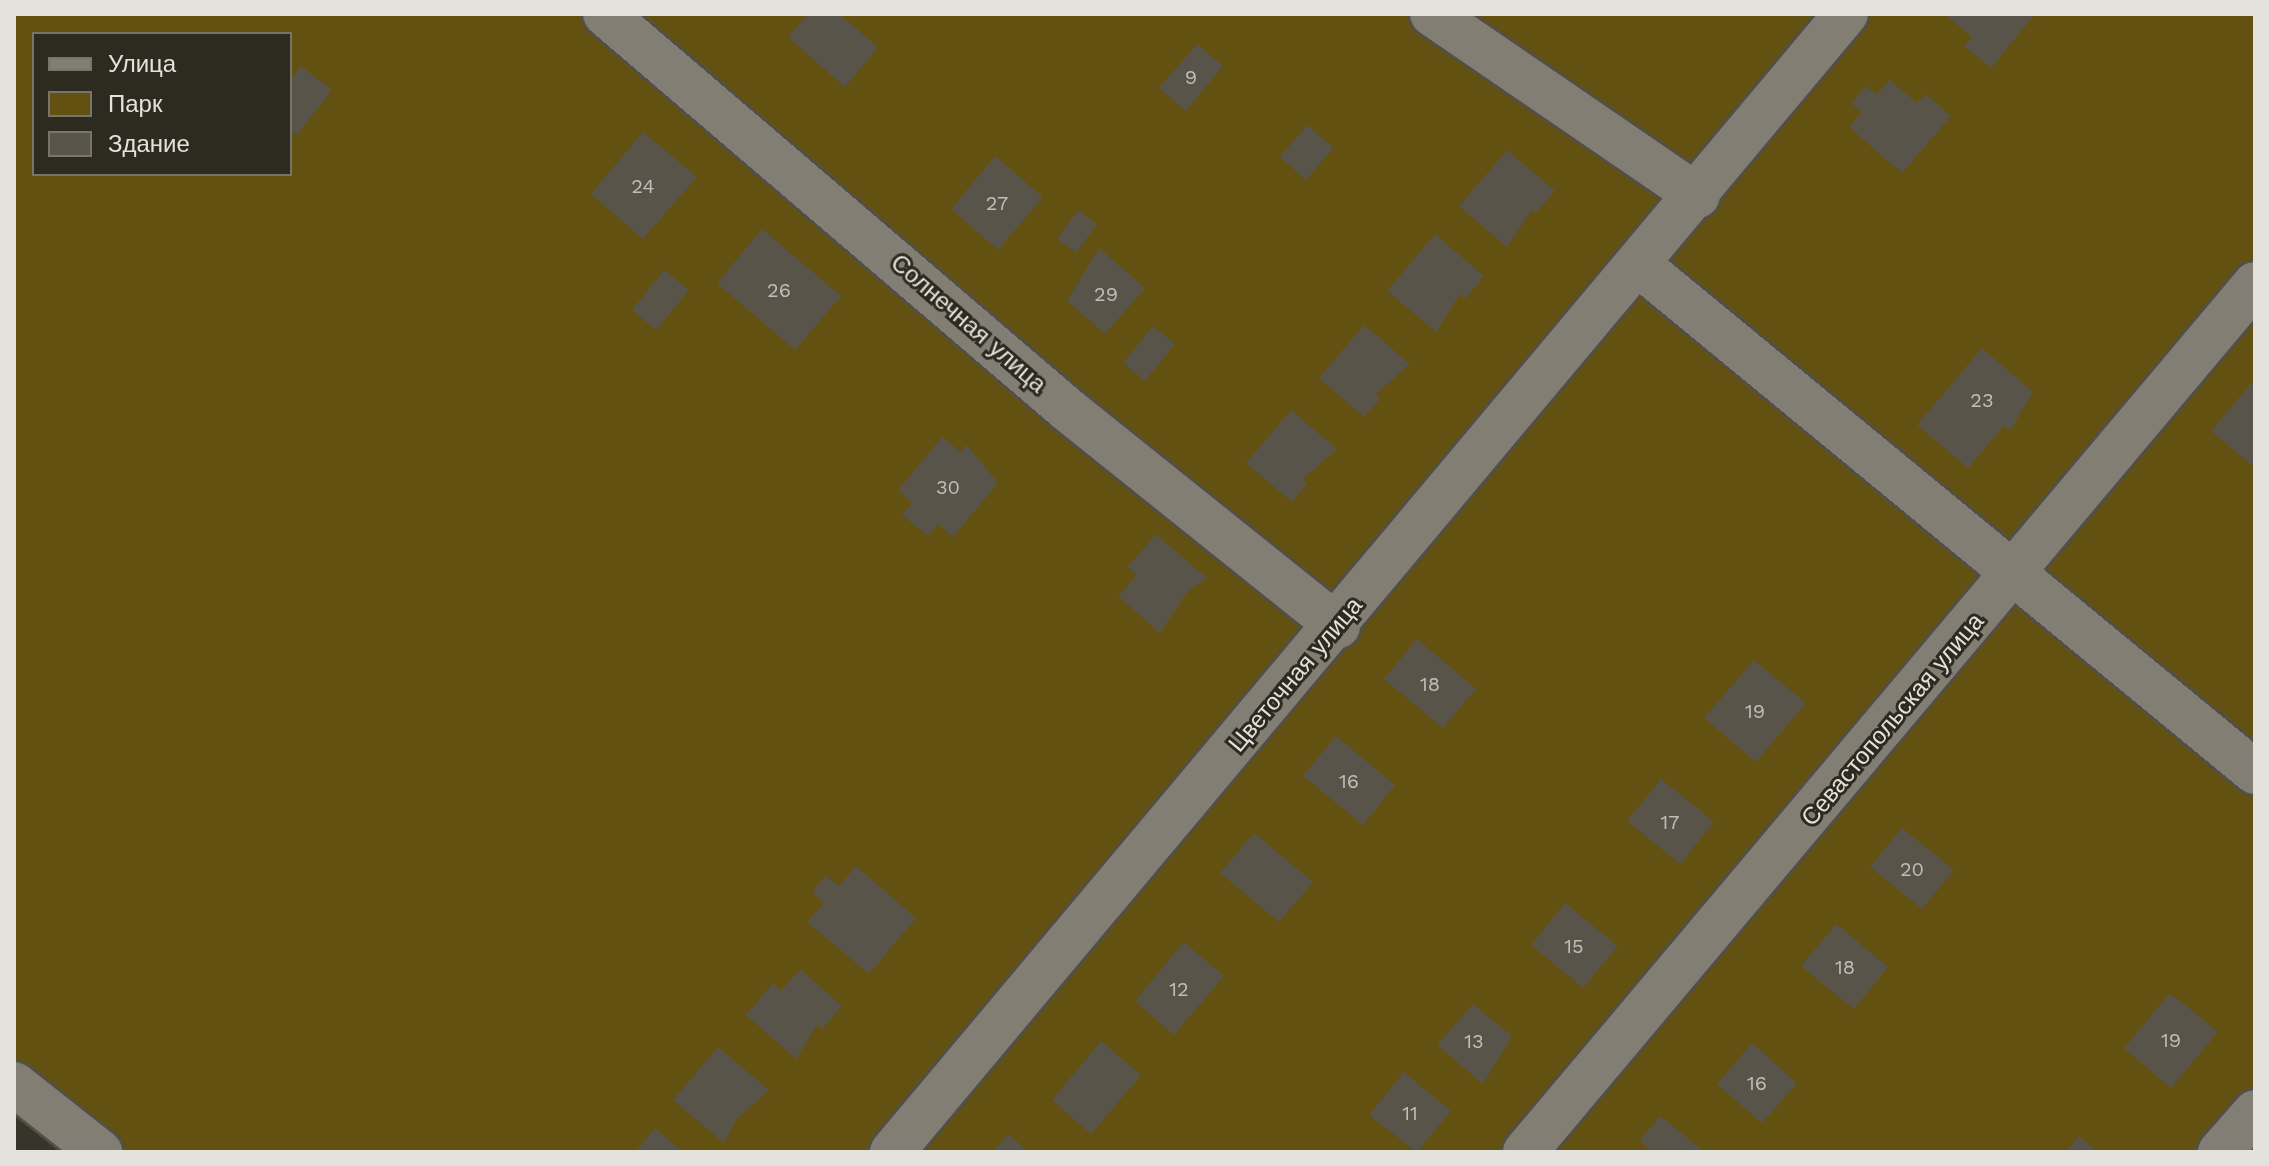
<!DOCTYPE html>
<meta charset="utf-8">
<style>
body{margin:0}
#map{position:relative;width:2269px;height:1166px;overflow:hidden;background:#37342a;font-family:"Work Sans",sans-serif}
div>[style]{position:absolute}
.green>*{inset:0;background:#635111}
.building>*{inset:0;background:#58544a}
.roads{filter:drop-shadow(2px 0 #524f47) drop-shadow(-2px 0 #524f47) drop-shadow(0 2px #524f47) drop-shadow(0 -2px #524f47)}
.minor>*{height:44px;margin:-22px;padding:0 22px;transform-origin:22px;border-radius:22px;background:#827e73}
span{translate:-50% -50%;white-space:nowrap;text-align:center;line-height:1.15;-webkit-text-stroke:6px #2d2a20;paint-order:stroke}
.number-label{font-size:20px;color:#c1beb8}
.number-label span{-webkit-text-stroke-width:0}
.street-label{font-size:24px;color:#e4e2dc}
.frame{position:absolute;inset:0;border:16px solid #e4e2dc;pointer-events:none}
.legend{position:absolute;left:32px;top:32px;width:260px;height:144px;box-sizing:border-box;background:#2d2a20;border:2px solid #76746b;margin:0;padding:10px 14px;list-style:none;font-size:24px;color:#e4e2dc}
.legend li{display:flex;align-items:center;gap:16px;height:40px}
.legend b{width:40px;border:2px solid #76746b}
</style>
<div id="map">
<div class="green">
<i style="clip-path:polygon(evenodd,14px 14px,2255px 14px,2255px 1152px,101px 1152px,14px 1084px,14px 14px,34px 34px,290px 34px,290px 174px,34px 174px,34px 34px)"></i>
</div>
<div class="building">
<i style="clip-path:polygon(808px 14px,839px 14px,878px 47px,845px 87px,788px 37px)"></i>
<i style="clip-path:polygon(1944px 14px,2035px 14px,1991px 68px,1964px 46px,1972px 37px)"></i>
<i style="clip-path:polygon(1197px 44px,1223px 66px,1186px 111px,1159px 88px)"></i>
<i style="clip-path:polygon(301px 66px,332px 90px,297px 135px,290px 130px,290px 80px)"></i>
<i style="clip-path:polygon(1889px 80px,1917px 103px,1925px 94px,1951px 116px,1902px 173px,1849px 127px,1862px 112px,1851px 103px,1866px 86px,1877px 95px)"></i>
<i style="clip-path:polygon(1307px 125px,1333px 148px,1306px 180px,1280px 157px)"></i>
<i style="clip-path:polygon(643px 132px,697px 177px,643px 239px,591px 194px)"></i>
<i style="clip-path:polygon(1507px 150px,1555px 191px,1536px 213px,1532px 210px,1507px 247px,1459px 206px)"></i>
<i style="clip-path:polygon(995px 156px,1043px 197px,998px 250px,951px 209px)"></i>
<i style="clip-path:polygon(1078px 210px,1097px 224px,1076px 253px,1057px 239px)"></i>
<i style="clip-path:polygon(762px 229px,841px 296px,795px 350px,717px 283px)"></i>
<i style="clip-path:polygon(1435px 234px,1484px 276px,1465px 299px,1460px 294px,1436px 332px,1387px 291px)"></i>
<i style="clip-path:polygon(1099px 248px,1145px 288px,1105px 334px,1067px 301px)"></i>
<i style="clip-path:polygon(664px 270px,689px 290px,656px 330px,632px 310px)"></i>
<i style="clip-path:polygon(1364px 325px,1410px 364px,1375px 395px,1380px 399px,1364px 417px,1319px 378px)"></i>
<i style="clip-path:polygon(1153px 326px,1175px 344px,1145px 381px,1123px 363px)"></i>
<i style="clip-path:polygon(1982px 348px,2033px 392px,2010px 431px,2004px 426px,1968px 468px,1917px 425px)"></i>
<i style="clip-path:polygon(2252px 382px,2255px 384px,2255px 468px,2211px 431px)"></i>
<i style="clip-path:polygon(1291px 410px,1337px 449px,1302px 480px,1307px 484px,1292px 502px,1246px 463px)"></i>
<i style="clip-path:polygon(942px 437px,961px 452px,967px 445px,998px 483px,953px 537px,938px 524px,928px 536px,902px 515px,912px 503px,898px 490px)"></i>
<i style="clip-path:polygon(1156px 534px,1207px 578px,1187px 592px,1160px 633px,1118px 596px,1137px 575px,1128px 567px)"></i>
<i style="clip-path:polygon(1417px 639px,1476px 689px,1443px 728px,1384px 679px)"></i>
<i style="clip-path:polygon(1754px 660px,1806px 703px,1756px 762px,1704px 718px)"></i>
<i style="clip-path:polygon(1336px 736px,1395px 785px,1363px 825px,1303px 776px)"></i>
<i style="clip-path:polygon(1661px 779px,1714px 822px,1680px 864px,1627px 821px)"></i>
<i style="clip-path:polygon(1902px 828px,1954px 870px,1922px 909px,1870px 867px)"></i>
<i style="clip-path:polygon(1254px 833px,1313px 882px,1279px 922px,1220px 873px)"></i>
<i style="clip-path:polygon(856px 866px,916px 918px,869px 974px,807px 922px,824px 903px,812px 892px,826px 875px,839px 886px)"></i>
<i style="clip-path:polygon(1565px 903px,1618px 946px,1583px 988px,1531px 945px)"></i>
<i style="clip-path:polygon(1836px 924px,1888px 967px,1854px 1009px,1801px 966px)"></i>
<i style="clip-path:polygon(1184px 942px,1224px 976px,1174px 1035px,1135px 1001px)"></i>
<i style="clip-path:polygon(800px 969px,842px 1006px,822px 1029px,817px 1025px,796px 1059px,746px 1015px,773px 983px,781px 991px)"></i>
<i style="clip-path:polygon(2170px 993px,2218px 1032px,2171px 1088px,2124px 1048px)"></i>
<i style="clip-path:polygon(1473px 1004px,1512px 1036px,1483px 1084px,1437px 1045px)"></i>
<i style="clip-path:polygon(1101px 1041px,1141px 1075px,1091px 1134px,1052px 1100px)"></i>
<i style="clip-path:polygon(1752px 1043px,1797px 1083px,1762px 1123px,1717px 1084px)"></i>
<i style="clip-path:polygon(718px 1047px,769px 1090px,736px 1120px,724px 1143px,673px 1100px)"></i>
<i style="clip-path:polygon(1404px 1072px,1451px 1111px,1417px 1152px,1369px 1115px)"></i>
<i style="clip-path:polygon(1660px 1116px,1701px 1149px,1699px 1152px,1652px 1152px,1640px 1140px)"></i>
<i style="clip-path:polygon(655px 1128px,683px 1152px,635px 1152px)"></i>
<i style="clip-path:polygon(1008px 1134px,1029px 1152px,993px 1152px)"></i>
<i style="clip-path:polygon(2079px 1136px,2098px 1152px,2066px 1152px)"></i>
</div>
<div class="roads">
<div class="minor">
<i style="left:605px;top:14px;width:609px;rotate:40.54deg"></i>
<i style="left:1068px;top:410px;width:346px;rotate:38.7deg"></i>
<i style="left:1432px;top:14px;width:322px;rotate:34.4deg"></i>
<i style="left:1639px;top:265px;width:798px;rotate:39.46deg"></i>
<i style="left:14px;top:1084px;width:110px;rotate:38.3deg"></i>
<i style="left:892px;top:1152px;width:1485px;rotate:-50.03deg"></i>
<i style="left:1525px;top:1152px;width:1134px;rotate:-49.94deg"></i>
<i style="left:2220px;top:1152px;width:53px;rotate:-48.8deg"></i>
</div>
</div>
<div class="number-label">
<span style="left:1191px;top:77px">9</span>
<span style="left:643px;top:186px">24</span>
<span style="left:997px;top:203px">27</span>
<span style="left:779px;top:290px">26</span>
<span style="left:1106px;top:294px">29</span>
<span style="left:1982px;top:400px">23</span>
<span style="left:948px;top:487px">30</span>
<span style="left:1430px;top:684px">18</span>
<span style="left:1755px;top:711px">19</span>
<span style="left:1349px;top:781px">16</span>
<span style="left:1670px;top:822px">17</span>
<span style="left:1912px;top:869px">20</span>
<span style="left:1574px;top:946px">15</span>
<span style="left:1845px;top:967px">18</span>
<span style="left:1179px;top:989px">12</span>
<span style="left:2171px;top:1040px">19</span>
<span style="left:1474px;top:1041px">13</span>
<span style="left:1757px;top:1083px">16</span>
<span style="left:1410px;top:1113px">11</span>
</div>
<div class="street-label">
<span style="left:968px;top:324px;rotate:41deg">Солнечная улица</span>
<span style="left:1296px;top:675px;rotate:-50deg">Цветочная улица</span>
<span style="left:1893px;top:720px;rotate:-50deg">Севастопольская улица</span>
</div>
<div class="frame"></div>
<ul class="legend">
<li><b style="height:10px;background:#827e73"></b>Улица</li>
<li><b style="height:22px;background:#635111"></b>Парк</li>
<li><b style="height:22px;background:#58544a"></b>Здание</li>
</ul>
</div>
